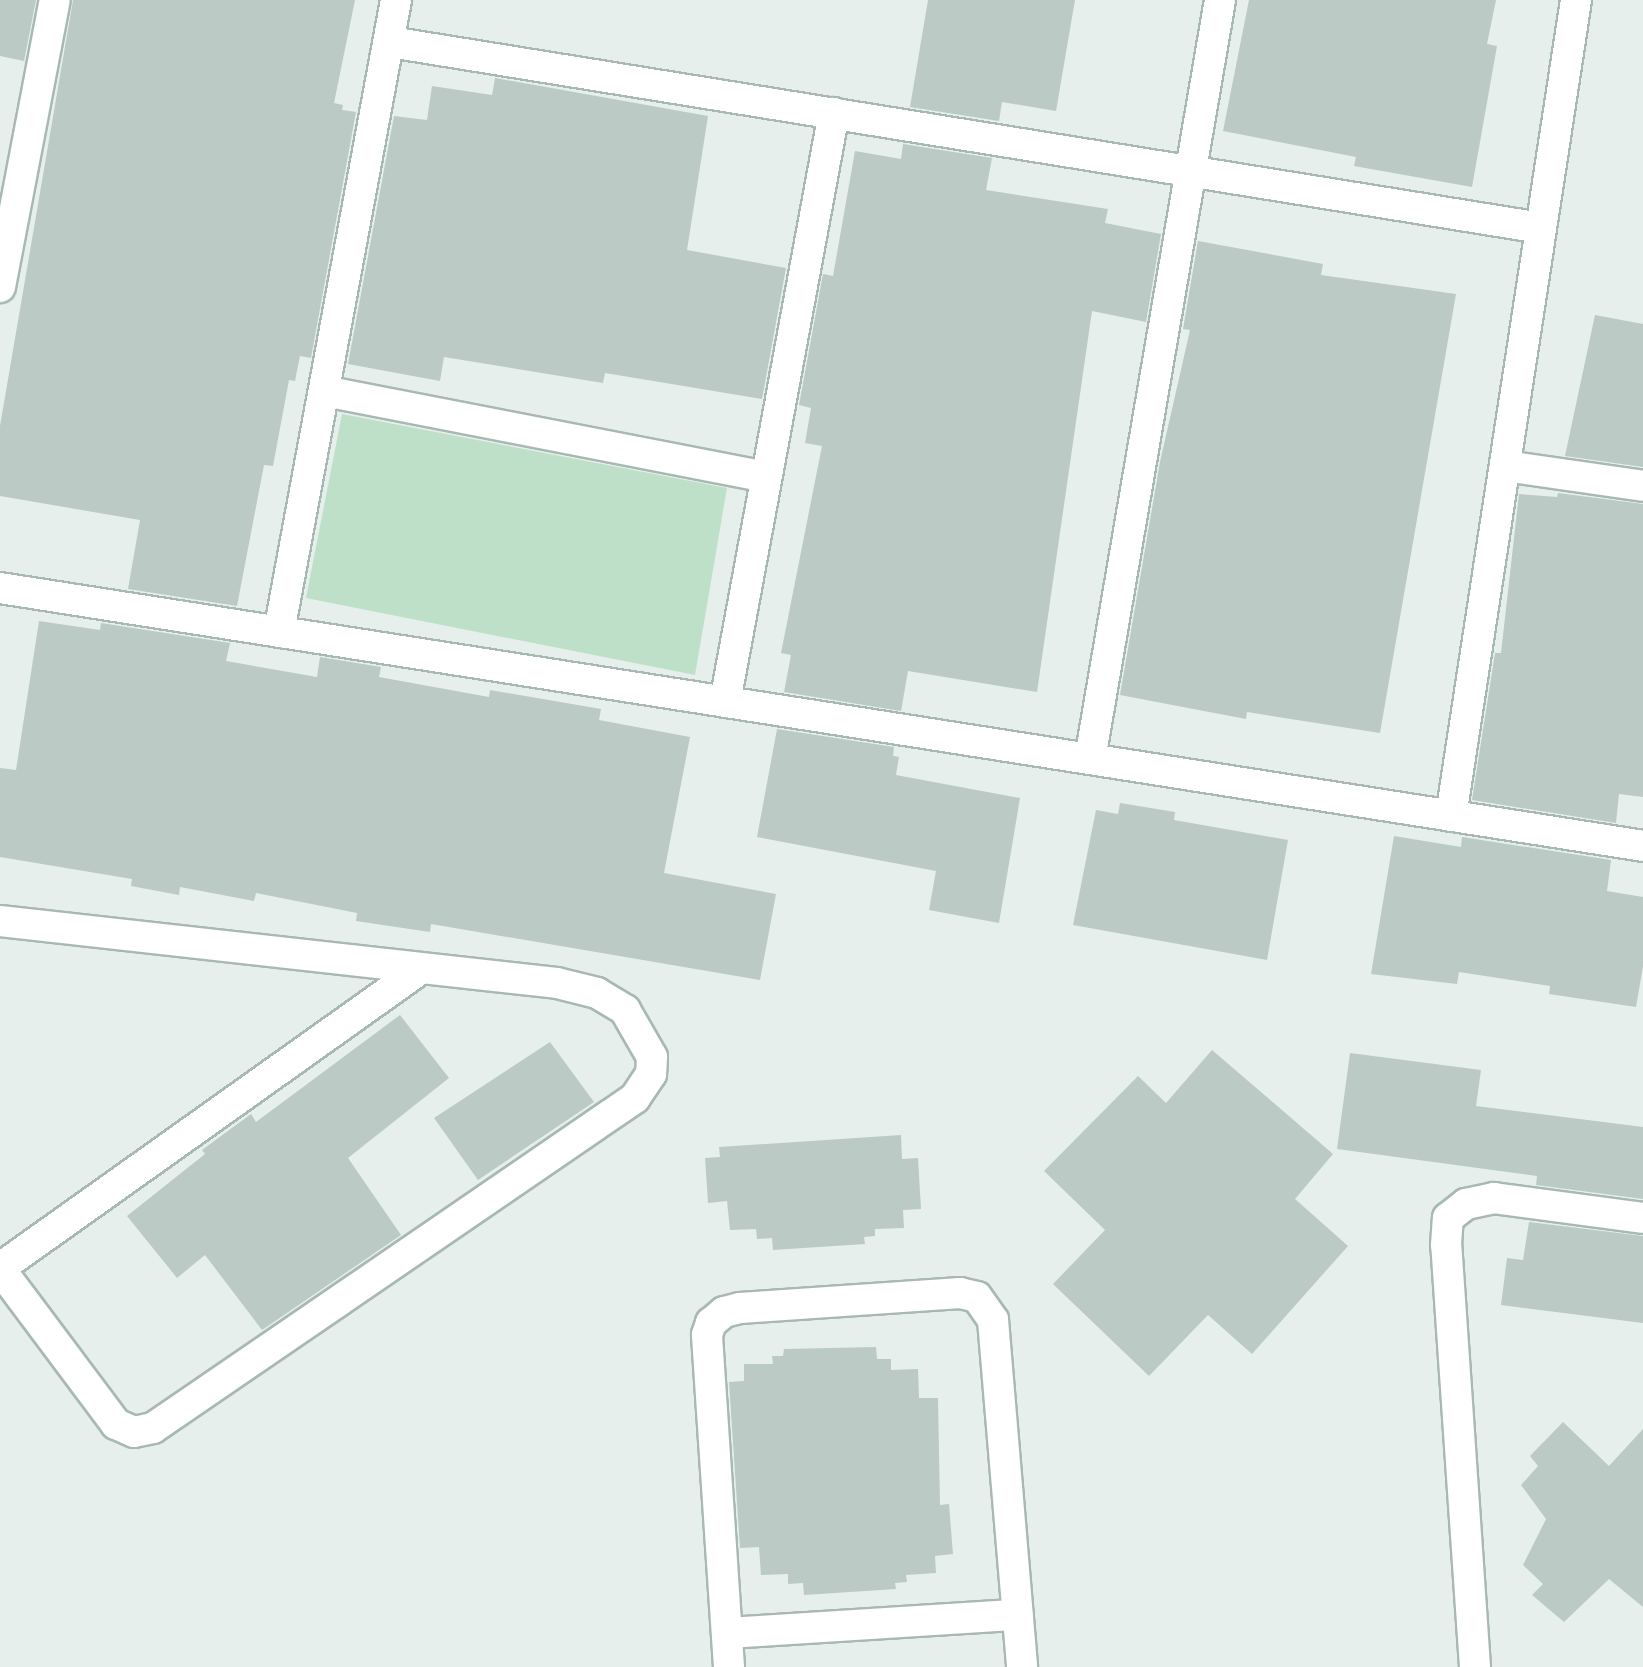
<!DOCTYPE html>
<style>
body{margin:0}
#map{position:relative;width:1643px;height:1667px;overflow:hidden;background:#e6efeb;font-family:"Fira Sans Condensed",sans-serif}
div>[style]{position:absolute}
.green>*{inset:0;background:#bfe0c8}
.building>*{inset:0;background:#bbcac4}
.roads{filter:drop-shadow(2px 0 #a8b8b2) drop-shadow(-2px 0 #a8b8b2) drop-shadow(0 2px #a8b8b2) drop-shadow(0 -2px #a8b8b2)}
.minor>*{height:30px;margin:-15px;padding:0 15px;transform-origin:15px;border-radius:15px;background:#fff}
span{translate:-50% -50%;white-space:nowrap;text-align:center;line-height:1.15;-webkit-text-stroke:10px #f7fbf9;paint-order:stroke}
</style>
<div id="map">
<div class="green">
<i style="clip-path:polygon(342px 414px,727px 488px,695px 675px,306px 598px)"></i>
</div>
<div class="building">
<i style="clip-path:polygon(0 0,36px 0,24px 61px,0 56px)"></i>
<i style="clip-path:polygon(73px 0,355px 0,334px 103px,343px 105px,342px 110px,356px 112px,311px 358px,300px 356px,295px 381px,289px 380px,273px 466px,264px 465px,237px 606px,128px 589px,140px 520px,0 496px,0 426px)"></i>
<i style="clip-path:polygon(928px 0,1075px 0,1056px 111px,1002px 102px,999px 121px,910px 107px)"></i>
<i style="clip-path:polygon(1249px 0,1496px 0,1487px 44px,1497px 46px,1472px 187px,1354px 166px,1356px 157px,1223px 131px)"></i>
<i style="clip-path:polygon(495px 78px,708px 116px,687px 250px,786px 268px,762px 399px,605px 373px,603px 383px,444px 357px,440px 381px,348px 364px,394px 116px,427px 120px,432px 86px,492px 95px)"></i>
<i style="clip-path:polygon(903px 144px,992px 158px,986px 190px,1108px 209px,1105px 223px,1161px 234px,1146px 322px,1092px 311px,1037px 692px,908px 671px,901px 711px,784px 692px,791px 655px,781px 653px,822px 446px,805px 443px,811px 408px,799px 405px,823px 274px,833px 276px,855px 151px,901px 159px)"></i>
<i style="clip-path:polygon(1198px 241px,1323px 264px,1321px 275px,1456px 294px,1380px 733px,1247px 712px,1246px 719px,1120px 695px,1160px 462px,1190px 330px,1183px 329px)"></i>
<i style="clip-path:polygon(1595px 315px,1643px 324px,1643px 467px,1565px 456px)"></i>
<i style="clip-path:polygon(1558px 493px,1643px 504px,1643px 797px,1619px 794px,1616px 823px,1472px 800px,1495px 653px,1501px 653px,1519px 494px,1557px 497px)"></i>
<i style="clip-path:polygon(39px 621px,100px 630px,101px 623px,230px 643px,226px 661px,317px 677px,320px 657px,381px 667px,379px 677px,489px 697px,490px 690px,601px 709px,599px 720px,690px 737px,664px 873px,776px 894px,760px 980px,431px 924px,430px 932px,356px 921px,357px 913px,256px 893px,254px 901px,180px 887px,179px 895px,131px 886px,132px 879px,0 857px,0 768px,16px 770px)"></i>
<i style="clip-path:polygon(777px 729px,894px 747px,893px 756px,899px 757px,896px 775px,1020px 798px,999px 923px,929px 910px,936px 871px,757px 837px)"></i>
<i style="clip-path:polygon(1120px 803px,1175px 812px,1174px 820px,1288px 840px,1267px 960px,1073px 925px,1096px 810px,1118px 814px)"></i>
<i style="clip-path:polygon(1394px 836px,1461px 847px,1462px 837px,1611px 860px,1607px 891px,1643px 897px,1643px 966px,1636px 1007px,1549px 994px,1550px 986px,1459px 972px,1457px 984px,1371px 974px)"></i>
<i style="clip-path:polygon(400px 1015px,449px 1078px,348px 1158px,401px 1235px,262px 1330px,205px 1255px,177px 1278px,127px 1216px,205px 1154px,202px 1150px,251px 1114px,256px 1122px)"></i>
<i style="clip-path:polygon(550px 1042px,594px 1102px,478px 1180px,434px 1118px)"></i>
<i style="clip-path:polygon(1212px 1050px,1333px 1154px,1295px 1199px,1348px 1246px,1252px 1354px,1208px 1315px,1149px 1376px,1053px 1284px,1105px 1230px,1044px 1171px,1138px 1076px,1166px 1103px)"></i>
<i style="clip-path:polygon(1350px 1053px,1481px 1070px,1476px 1106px,1643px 1127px,1643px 1199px,1536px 1185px,1537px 1176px,1337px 1149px)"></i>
<i style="clip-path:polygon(901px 1135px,902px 1159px,918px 1158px,921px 1209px,903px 1210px,904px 1228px,875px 1229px,875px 1236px,864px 1237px,865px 1244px,773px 1250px,772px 1238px,757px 1239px,756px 1229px,730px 1230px,727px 1201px,708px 1203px,705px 1158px,720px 1157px,719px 1147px)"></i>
<i style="clip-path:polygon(1529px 1222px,1643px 1236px,1643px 1323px,1501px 1305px,1507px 1258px,1523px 1260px)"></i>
<i style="clip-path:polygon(876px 1347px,877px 1359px,891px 1359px,891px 1370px,918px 1369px,919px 1398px,938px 1398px,940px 1505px,949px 1504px,953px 1554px,935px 1556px,936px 1573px,906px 1575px,907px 1582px,895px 1583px,896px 1589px,804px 1595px,803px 1583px,788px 1584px,788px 1574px,761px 1575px,759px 1547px,740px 1548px,729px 1382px,744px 1381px,744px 1364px,773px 1364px,772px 1356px,783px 1356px,784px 1349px)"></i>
<i style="clip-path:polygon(1563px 1422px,1609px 1466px,1643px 1429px,1643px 1607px,1609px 1579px,1564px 1622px,1532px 1595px,1543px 1584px,1523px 1565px,1546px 1519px,1521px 1485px,1538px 1466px,1530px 1456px)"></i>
</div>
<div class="roads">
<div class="minor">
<i style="left:390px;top:42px;width:1166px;rotate:9.18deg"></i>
<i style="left:0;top:287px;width:292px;rotate:-79.2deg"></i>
<i style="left:324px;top:391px;width:450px;rotate:11deg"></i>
<i style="left:1505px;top:466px;width:139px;rotate:8.2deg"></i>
<i style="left:0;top:588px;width:1663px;rotate:8.92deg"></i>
<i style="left:279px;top:632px;width:643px;rotate:-79.51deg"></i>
<i style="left:725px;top:702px;width:599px;rotate:-79.52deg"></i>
<i style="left:1090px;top:759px;width:770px;rotate:-80.28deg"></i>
<i style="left:1451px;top:816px;width:826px;rotate:-81.29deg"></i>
<i style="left:0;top:921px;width:560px;rotate:6.35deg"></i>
<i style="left:557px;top:983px;width:41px;rotate:14deg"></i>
<i style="left:597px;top:993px;width:33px;rotate:31deg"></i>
<i style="left:625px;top:1010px;width:54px;rotate:60.1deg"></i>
<i style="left:652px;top:1057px;width:17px;rotate:93deg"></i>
<i style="left:651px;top:1074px;width:29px;rotate:124deg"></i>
<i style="left:635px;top:1098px;width:584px;rotate:145.6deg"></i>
<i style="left:153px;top:1428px;width:19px;rotate:168deg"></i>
<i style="left:134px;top:1432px;width:20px;rotate:-156deg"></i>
<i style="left:116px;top:1424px;width:194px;rotate:-126.8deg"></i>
<i style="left:0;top:1268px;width:514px;rotate:-35.42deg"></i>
<i style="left:727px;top:1633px;width:291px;rotate:-3.6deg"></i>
<i style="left:729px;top:1667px;width:333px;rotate:-93.8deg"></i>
<i style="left:707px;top:1335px;width:13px;rotate:-72deg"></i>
<i style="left:711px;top:1323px;width:17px;rotate:-40deg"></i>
<i style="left:724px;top:1312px;width:16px;rotate:-14deg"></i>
<i style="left:740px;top:1308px;width:221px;rotate:-3.9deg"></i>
<i style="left:960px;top:1293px;width:17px;rotate:13deg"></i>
<i style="left:977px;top:1297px;width:28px;rotate:55deg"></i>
<i style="left:993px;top:1320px;width:348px;rotate:85.2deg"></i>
<i style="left:1475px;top:1667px;width:423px;rotate:-93.9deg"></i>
<i style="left:1446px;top:1245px;width:27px;rotate:-86deg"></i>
<i style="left:1448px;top:1218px;width:23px;rotate:-38deg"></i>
<i style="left:1466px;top:1204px;width:29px;rotate:-12deg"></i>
<i style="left:1494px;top:1198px;width:150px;rotate:7.6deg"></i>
</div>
</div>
</div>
